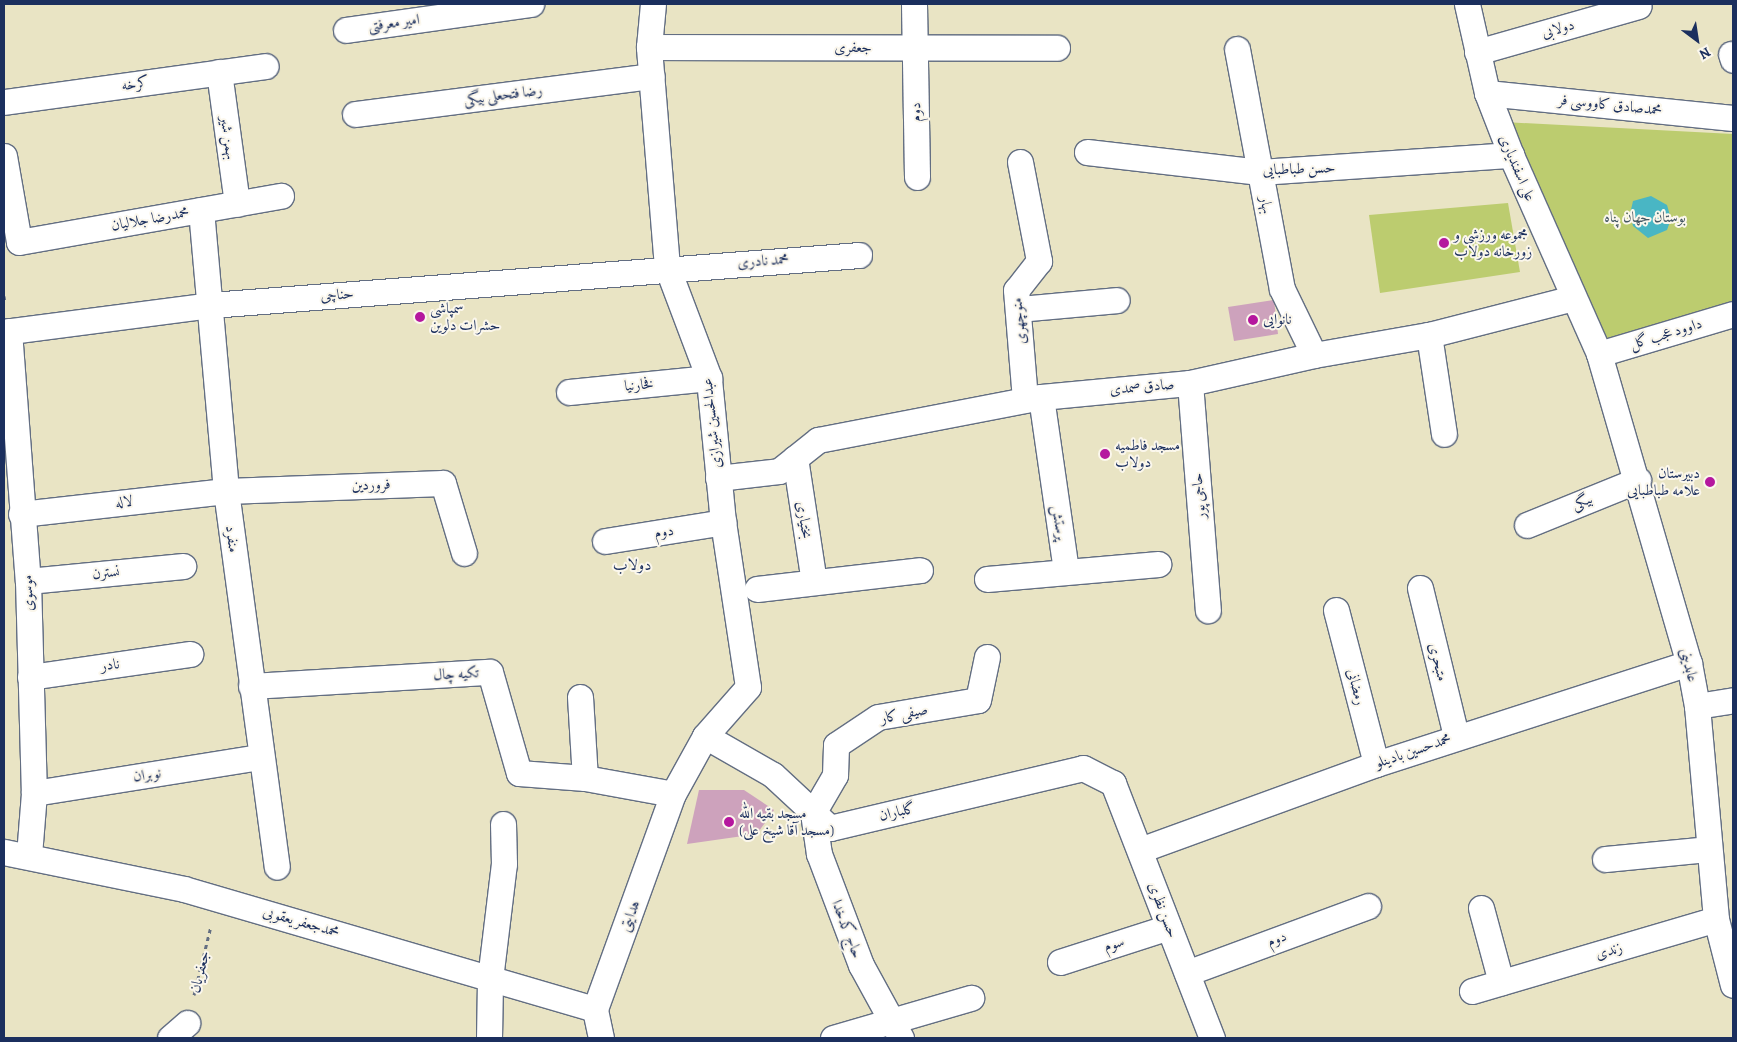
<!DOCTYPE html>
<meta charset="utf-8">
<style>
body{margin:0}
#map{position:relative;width:1737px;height:1042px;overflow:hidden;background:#e9e4c4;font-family:Alegreya,Amiri,serif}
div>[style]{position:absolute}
.green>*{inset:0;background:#bccc6f}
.water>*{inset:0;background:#49b6c4}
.building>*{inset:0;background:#cda2bc}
.path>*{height:3px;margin-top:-1.5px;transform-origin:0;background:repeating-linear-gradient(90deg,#636e82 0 4px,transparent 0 8px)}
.roads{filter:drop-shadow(1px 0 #636e82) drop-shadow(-1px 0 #636e82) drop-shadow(0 1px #636e82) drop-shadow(0 -1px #636e82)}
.minor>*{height:25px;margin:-12.5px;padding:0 12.5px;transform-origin:12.5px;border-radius:12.5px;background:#fff}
.dots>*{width:14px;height:14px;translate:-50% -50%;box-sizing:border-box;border:2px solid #fbf7ec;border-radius:50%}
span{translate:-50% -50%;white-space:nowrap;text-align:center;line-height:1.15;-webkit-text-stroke:4px #fbf7ec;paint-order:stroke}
.street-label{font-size:15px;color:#1b2f5e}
.park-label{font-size:15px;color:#435662}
.poi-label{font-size:15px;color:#1b2f5e}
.left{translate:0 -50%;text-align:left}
.right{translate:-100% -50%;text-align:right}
.neighbourhood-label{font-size:16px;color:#1b2f5e}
.frame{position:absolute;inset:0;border:5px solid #1b2f5e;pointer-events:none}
.north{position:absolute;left:1672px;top:15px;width:50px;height:50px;-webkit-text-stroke:4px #fbf7ec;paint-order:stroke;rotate:149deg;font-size:14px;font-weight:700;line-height:20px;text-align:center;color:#1b2f5e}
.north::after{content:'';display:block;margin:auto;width:18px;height:22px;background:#1b2f5e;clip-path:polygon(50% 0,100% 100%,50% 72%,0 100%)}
</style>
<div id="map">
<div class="green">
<i style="clip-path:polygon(1503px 122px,1733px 134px,1733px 301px,1605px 339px)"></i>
<i style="clip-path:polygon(1508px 203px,1520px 272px,1380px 293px,1369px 215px)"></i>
</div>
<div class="water">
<i style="clip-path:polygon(1651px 196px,1667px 205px,1671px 219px,1667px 230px,1648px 238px,1633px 226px,1630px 214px,1633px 201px)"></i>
</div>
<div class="building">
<i style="clip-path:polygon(1274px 300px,1278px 334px,1234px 341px,1228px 307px)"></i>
<i style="clip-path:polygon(699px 790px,744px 790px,774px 810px,757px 834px,687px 844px)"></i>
</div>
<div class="path">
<i style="left:4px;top:296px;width:7px;rotate:82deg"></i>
<i style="left:194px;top:995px;width:71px;rotate:-76.2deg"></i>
</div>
<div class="roads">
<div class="minor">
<i style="left:914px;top:4px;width:173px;rotate:89deg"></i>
<i style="left:1467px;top:4px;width:91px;rotate:77.3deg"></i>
<i style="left:1487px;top:93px;width:66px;rotate:68.8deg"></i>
<i style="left:1511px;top:155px;width:218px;rotate:66.1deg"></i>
<i style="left:1599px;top:354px;width:322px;rotate:73.8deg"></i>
<i style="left:1689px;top:663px;width:44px;rotate:79.5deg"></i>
<i style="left:1697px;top:706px;width:214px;rotate:84.9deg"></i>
<i style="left:1716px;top:919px;width:68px;rotate:75.6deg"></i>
<i style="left:346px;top:30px;width:187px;rotate:-8deg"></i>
<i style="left:649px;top:47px;width:408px;rotate:0.1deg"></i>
<i style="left:1237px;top:49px;width:244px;rotate:79.4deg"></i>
<i style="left:1282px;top:289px;width:73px;rotate:64.1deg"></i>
<i style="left:1477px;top:52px;width:168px;rotate:-15.9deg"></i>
<i style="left:1731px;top:54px;width:6px;rotate:72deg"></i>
<i style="left:219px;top:72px;width:133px;rotate:82.2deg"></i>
<i style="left:1487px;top:93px;width:247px;rotate:5.8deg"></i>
<i style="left:4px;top:102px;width:264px;rotate:-7.8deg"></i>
<i style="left:355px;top:114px;width:299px;rotate:-7.3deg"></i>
<i style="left:1087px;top:152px;width:174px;rotate:6.6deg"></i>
<i style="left:1260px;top:172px;width:252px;rotate:-3.9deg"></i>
<i style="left:4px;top:156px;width:87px;rotate:80.1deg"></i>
<i style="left:19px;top:242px;width:266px;rotate:-10deg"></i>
<i style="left:1020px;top:162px;width:101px;rotate:79.1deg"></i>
<i style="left:1039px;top:261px;width:37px;rotate:128deg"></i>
<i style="left:1016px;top:290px;width:110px;rotate:85.3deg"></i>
<i style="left:201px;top:210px;width:282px;rotate:84.9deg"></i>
<i style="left:226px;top:491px;width:379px;rotate:82.3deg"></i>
<i style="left:1019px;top:309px;width:98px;rotate:-5.2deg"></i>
<i style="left:9px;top:331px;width:251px;rotate:85.7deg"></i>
<i style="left:28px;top:581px;width:212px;rotate:88.4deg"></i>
<i style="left:34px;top:793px;width:62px;rotate:94.6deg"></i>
<i style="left:4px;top:332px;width:209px;rotate:-7.4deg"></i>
<i style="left:211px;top:305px;width:650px;rotate:-4.41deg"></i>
<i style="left:1429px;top:335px;width:100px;rotate:81.4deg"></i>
<i style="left:1599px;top:354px;width:140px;rotate:-16.6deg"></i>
<i style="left:1190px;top:383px;width:228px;rotate:85.5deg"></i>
<i style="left:569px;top:392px;width:141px;rotate:-5.7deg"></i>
<i style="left:1041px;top:397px;width:176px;rotate:81.8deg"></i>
<i style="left:795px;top:458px;width:125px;rotate:81.3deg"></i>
<i style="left:718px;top:478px;width:61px;rotate:-6.5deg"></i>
<i style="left:779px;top:471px;width:50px;rotate:-38.5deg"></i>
<i style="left:818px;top:440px;width:227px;rotate:-10.9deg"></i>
<i style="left:1041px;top:397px;width:150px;rotate:-5.4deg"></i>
<i style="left:1190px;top:383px;width:127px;rotate:-12.7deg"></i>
<i style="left:1314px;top:355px;width:117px;rotate:-9.9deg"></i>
<i style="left:1429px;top:335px;width:149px;rotate:-14.4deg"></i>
<i style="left:21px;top:514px;width:206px;rotate:-6.4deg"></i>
<i style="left:226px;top:491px;width:217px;rotate:-2.1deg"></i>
<i style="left:443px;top:483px;width:73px;rotate:73.3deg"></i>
<i style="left:1527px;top:525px;width:120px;rotate:-22.1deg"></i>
<i style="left:605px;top:541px;width:120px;rotate:-9.1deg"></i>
<i style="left:987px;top:579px;width:172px;rotate:-5deg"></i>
<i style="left:28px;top:581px;width:156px;rotate:-5.5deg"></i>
<i style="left:1420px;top:588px;width:152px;rotate:76.3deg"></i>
<i style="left:757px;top:589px;width:164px;rotate:-6.6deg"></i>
<i style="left:1336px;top:610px;width:159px;rotate:75.4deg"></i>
<i style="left:30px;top:677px;width:162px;rotate:-8.2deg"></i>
<i style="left:251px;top:686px;width:239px;rotate:-3.4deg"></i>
<i style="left:490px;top:672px;width:105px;rotate:74deg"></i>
<i style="left:519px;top:773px;width:66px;rotate:4.3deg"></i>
<i style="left:585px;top:778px;width:89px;rotate:10.3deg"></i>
<i style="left:580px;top:697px;width:81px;rotate:86.5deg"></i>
<i style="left:1697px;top:706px;width:36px;rotate:-9deg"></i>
<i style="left:705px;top:736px;width:78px;rotate:29.8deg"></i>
<i style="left:773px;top:775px;width:78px;rotate:42.9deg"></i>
<i style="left:830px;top:828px;width:260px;rotate:-13.3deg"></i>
<i style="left:1083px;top:768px;width:34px;rotate:27deg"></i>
<i style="left:1113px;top:783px;width:274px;rotate:68.8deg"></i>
<i style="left:34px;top:793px;width:229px;rotate:-9.1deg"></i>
<i style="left:1140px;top:850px;width:251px;rotate:-20deg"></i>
<i style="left:1376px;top:764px;width:329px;rotate:-17.9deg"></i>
<i style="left:4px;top:852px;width:184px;rotate:11.6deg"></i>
<i style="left:184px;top:889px;width:428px;rotate:16.3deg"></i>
<i style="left:1605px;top:859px;width:103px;rotate:-5.5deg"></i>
<i style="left:1481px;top:908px;width:77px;rotate:74.9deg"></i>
<i style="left:1060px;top:962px;width:114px;rotate:-17.8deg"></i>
<i style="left:1187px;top:973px;width:193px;rotate:-20.3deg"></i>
<i style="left:1472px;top:991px;width:254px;rotate:-16.4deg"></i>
<i style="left:170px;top:1038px;width:23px;rotate:-41deg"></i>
<i style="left:489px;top:1038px;width:59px;rotate:-89deg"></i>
<i style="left:490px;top:979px;width:116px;rotate:-83.1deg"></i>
<i style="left:504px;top:864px;width:40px;rotate:-91.4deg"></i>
<i style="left:601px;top:1038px;width:30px;rotate:-102deg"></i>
<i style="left:595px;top:1009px;width:229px;rotate:-70.1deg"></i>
<i style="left:673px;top:794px;width:66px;rotate:-61.1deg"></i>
<i style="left:705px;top:736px;width:65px;rotate:-48.7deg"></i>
<i style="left:748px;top:687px;width:167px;rotate:-98.6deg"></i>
<i style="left:723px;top:522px;width:145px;rotate:-95.6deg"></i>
<i style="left:709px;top:378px;width:119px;rotate:-110.7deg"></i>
<i style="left:667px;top:267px;width:221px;rotate:-94.7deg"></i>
<i style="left:649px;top:47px;width:43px;rotate:-84.7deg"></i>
<i style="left:833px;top:1038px;width:144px;rotate:-16.2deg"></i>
<i style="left:901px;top:1038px;width:83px;rotate:-118.7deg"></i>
<i style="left:861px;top:965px;width:119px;rotate:-110.7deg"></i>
<i style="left:819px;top:854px;width:41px;rotate:-98.3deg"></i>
<i style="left:813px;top:813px;width:44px;rotate:-59.9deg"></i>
<i style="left:835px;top:775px;width:30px;rotate:-88deg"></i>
<i style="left:836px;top:745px;width:50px;rotate:-33.7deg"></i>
<i style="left:878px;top:717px;width:101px;rotate:-9.6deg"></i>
<i style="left:978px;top:700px;width:44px;rotate:-78.2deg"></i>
</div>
</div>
<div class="dots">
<i style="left:1444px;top:243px;background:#b5179e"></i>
<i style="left:420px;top:317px;background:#b5179e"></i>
<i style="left:1253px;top:320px;background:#b5179e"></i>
<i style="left:1105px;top:454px;background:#b5179e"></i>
<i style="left:1710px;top:482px;background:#b5179e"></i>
<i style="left:729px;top:822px;background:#b5179e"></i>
</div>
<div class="street-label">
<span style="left:394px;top:23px;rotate:-8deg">امیر معرفتی</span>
<span style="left:1558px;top:29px;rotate:-16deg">دولابی</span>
<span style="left:853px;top:48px">جعفری</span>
<span style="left:135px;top:84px;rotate:-8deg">کرخه</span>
<span style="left:503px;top:95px;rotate:-7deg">رضا فتحعلی بیگی</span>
<span style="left:1610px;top:105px;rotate:6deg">محمدصادق کاووسی فر</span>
<span style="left:916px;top:112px;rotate:-91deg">دوم</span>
<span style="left:228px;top:138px;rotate:82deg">بهمن شیر</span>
<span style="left:1517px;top:168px;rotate:67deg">علی اسفندیاری</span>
<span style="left:1299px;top:169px;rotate:-2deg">حسن طباطبایی</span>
<span style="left:1266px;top:205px;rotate:80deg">بهار</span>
<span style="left:150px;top:219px;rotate:-10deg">محمدرضا جلالیان</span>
<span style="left:763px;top:261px;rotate:-4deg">محمد نادری</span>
<span style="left:337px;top:295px;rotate:-5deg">حناچی</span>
<span style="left:1019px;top:321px;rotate:-95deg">منوچهری</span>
<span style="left:1666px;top:334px;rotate:-17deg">داوود عجب گل</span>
<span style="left:639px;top:385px;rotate:-5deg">فخارنیا</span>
<span style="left:1142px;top:387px;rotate:-5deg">صادق صمدی</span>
<span style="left:712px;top:423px;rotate:-96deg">عبدالحسین شیرازی</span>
<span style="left:371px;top:485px;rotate:-2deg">فروردین</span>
<span style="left:1199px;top:496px;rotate:-95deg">حاجی پور</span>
<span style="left:124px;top:502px;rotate:-7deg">لاله</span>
<span style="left:1582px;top:502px;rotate:-22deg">بیگی</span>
<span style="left:804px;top:520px;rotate:81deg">بختیاری</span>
<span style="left:1059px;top:523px;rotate:82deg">پرستش</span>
<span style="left:664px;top:532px;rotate:-9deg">دوم</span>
<span style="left:232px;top:539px;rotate:83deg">منفرد</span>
<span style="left:106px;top:573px;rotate:-6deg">نسترن</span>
<span style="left:28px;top:593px;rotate:-92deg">موسوی</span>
<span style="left:1438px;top:662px;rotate:76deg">متبحری</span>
<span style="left:110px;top:665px;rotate:-8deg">نادر</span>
<span style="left:1689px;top:665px;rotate:77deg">عابدینی</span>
<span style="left:456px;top:674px;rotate:-3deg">تکیه چال</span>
<span style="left:1356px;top:687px;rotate:76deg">رمضانی</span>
<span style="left:904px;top:714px;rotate:-12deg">صیفی کار</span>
<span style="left:1413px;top:751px;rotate:-19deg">محمدحسین بادینلو</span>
<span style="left:147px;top:775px;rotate:-9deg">نوبران</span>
<span style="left:897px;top:812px;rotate:-13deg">گلباران</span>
<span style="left:1163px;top:910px;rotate:69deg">حسن نظری</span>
<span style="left:630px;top:916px;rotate:-69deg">هدایتی</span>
<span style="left:301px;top:922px;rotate:16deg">محمدجعفر یعقوبی</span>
<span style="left:847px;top:929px;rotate:69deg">حاج کدخدا</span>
<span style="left:1277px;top:939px;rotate:-20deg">دوم</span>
<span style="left:1114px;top:944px;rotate:-17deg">سوم</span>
<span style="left:1609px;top:951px;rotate:-16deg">زندی</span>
<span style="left:200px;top:972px;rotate:-76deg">جعفریان</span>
</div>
<div class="park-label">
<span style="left:1645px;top:218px">بوستان جهان پناه</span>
</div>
<div class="poi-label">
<span class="left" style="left:1454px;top:243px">مجموعه ورزشی و<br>زورخانه دولاب</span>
<span class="left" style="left:430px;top:317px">سمپاشی<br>حشرات دلوین</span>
<span class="left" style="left:1263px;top:320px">نانوایی</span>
<span class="left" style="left:1115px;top:454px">مسجد فاطمیه<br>دولاب</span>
<span class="right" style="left:1700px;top:482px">دبیرستان<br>علامه طباطبایی</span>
<span class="left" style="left:739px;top:822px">مسجد بقیه الله<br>(مسجد آقا شیخ علی)</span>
</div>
<div class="neighbourhood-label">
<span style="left:632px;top:565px">دولاب</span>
</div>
<div class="frame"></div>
<div class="north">N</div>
</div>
